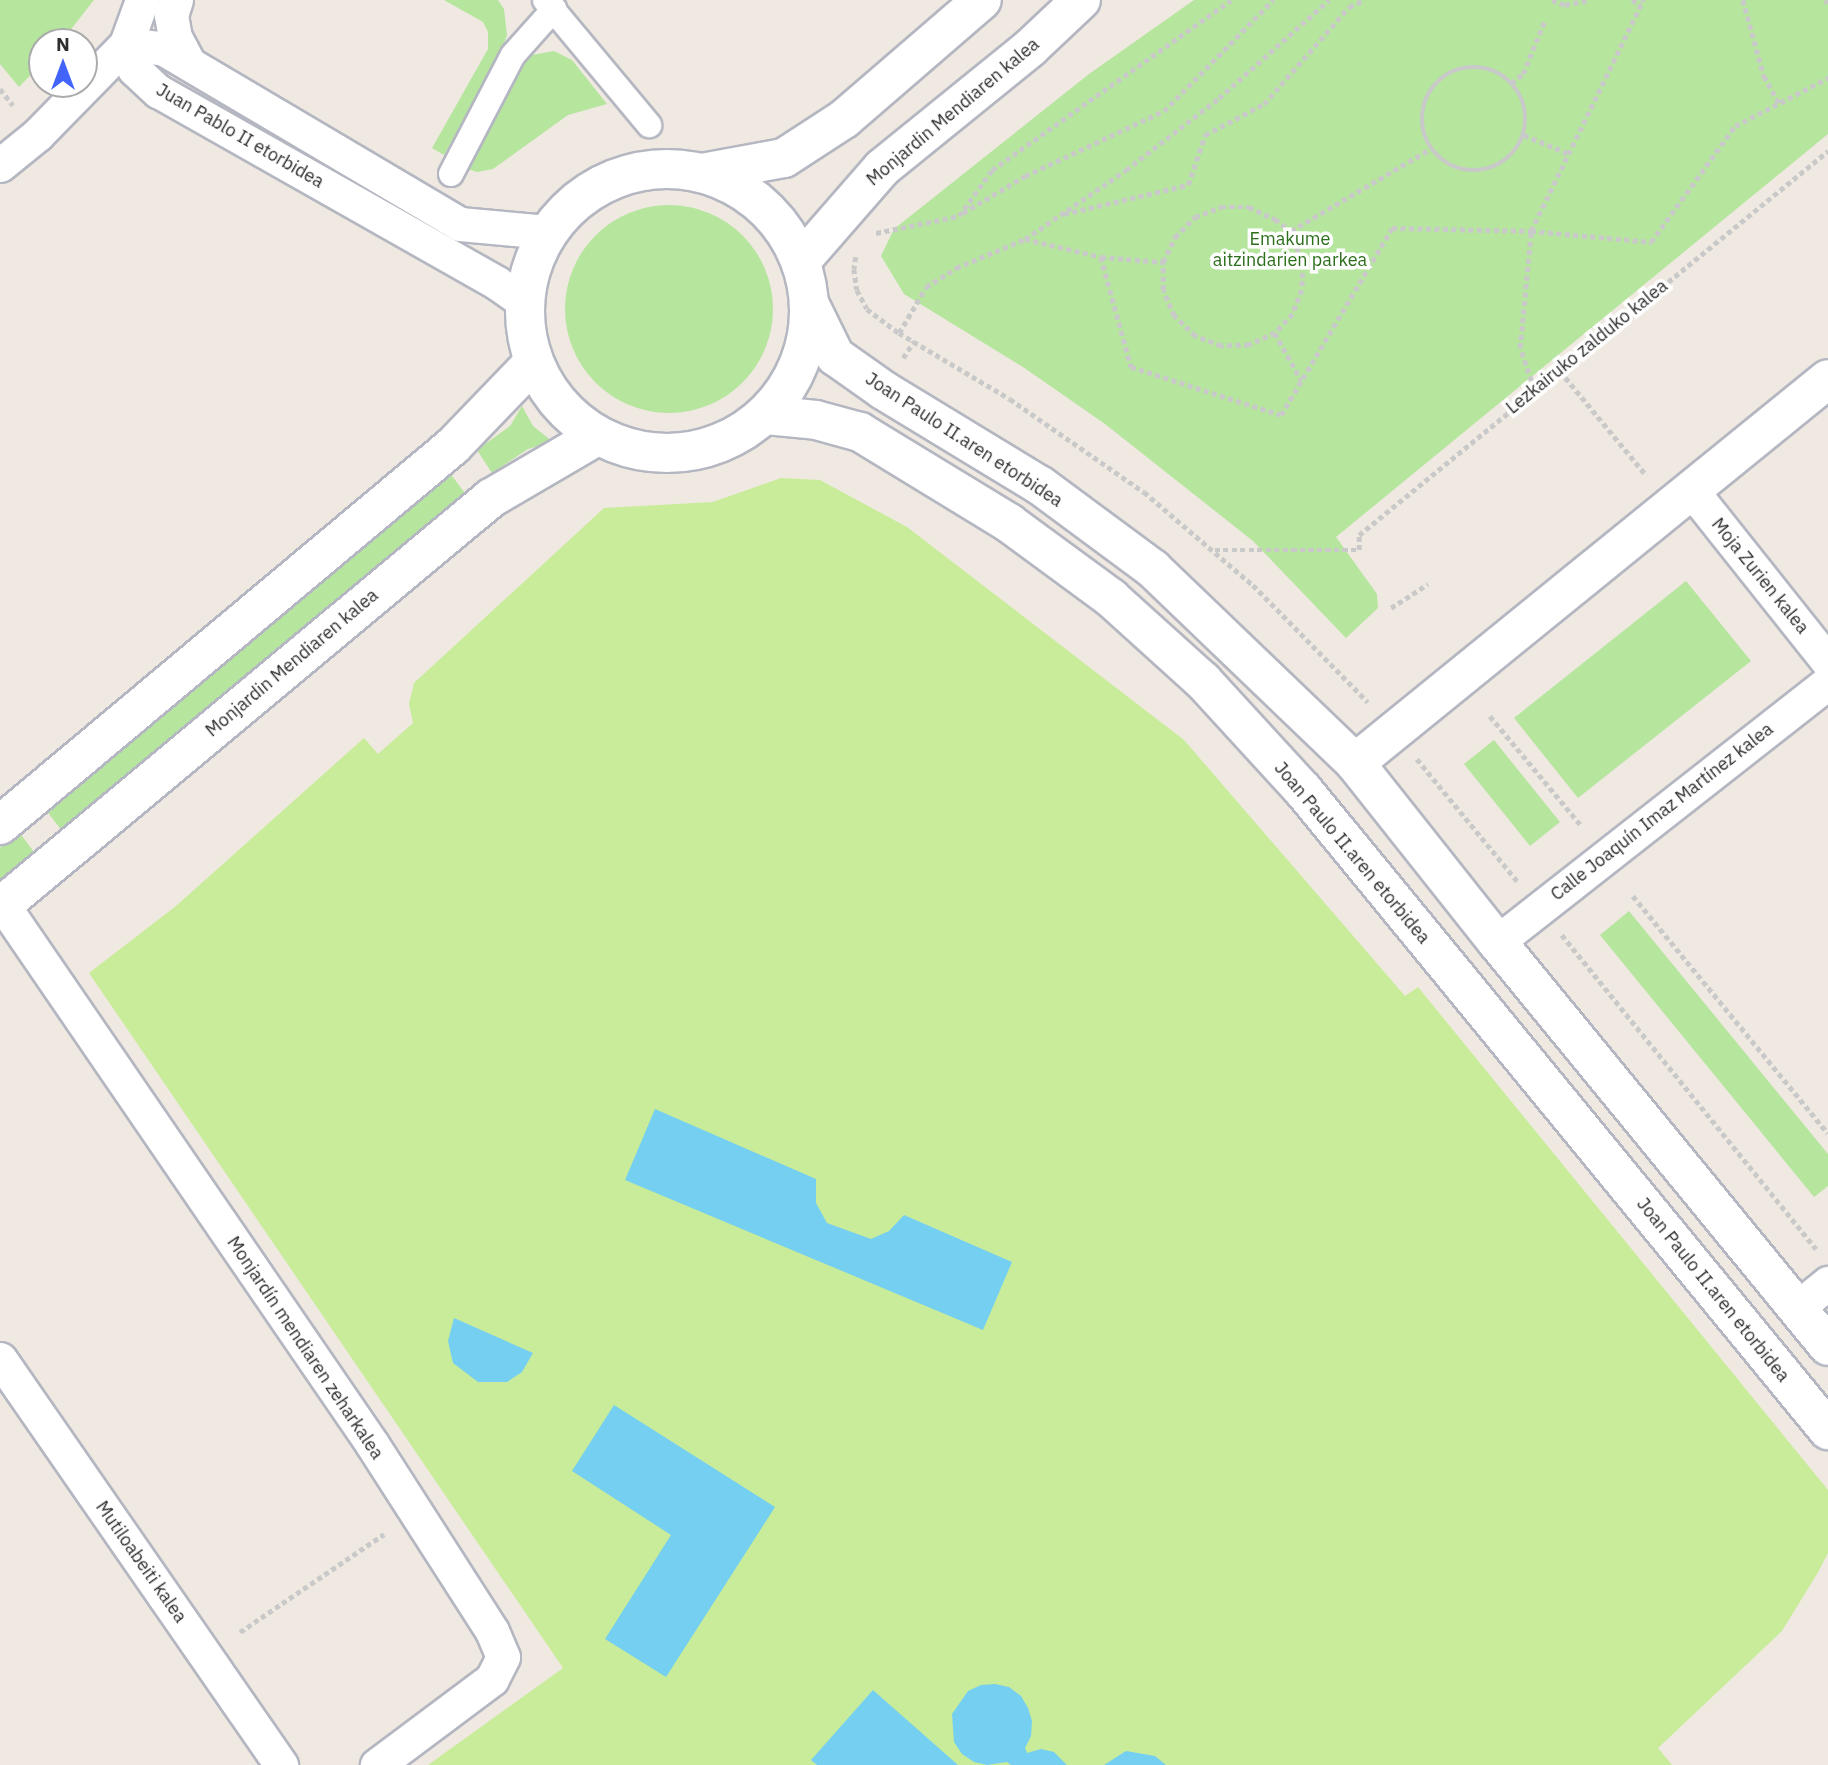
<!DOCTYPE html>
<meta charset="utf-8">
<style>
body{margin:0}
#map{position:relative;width:1828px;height:1765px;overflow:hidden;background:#efe9e1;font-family:"IBM Plex Sans",sans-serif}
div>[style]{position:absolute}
.green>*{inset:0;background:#b6e59e}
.round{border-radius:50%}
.pitch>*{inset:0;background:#c9ec9a}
.water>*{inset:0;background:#75cff0}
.path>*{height:4.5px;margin-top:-2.25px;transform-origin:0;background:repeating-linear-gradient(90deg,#c9c9c9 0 5px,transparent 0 8.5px)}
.path>.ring{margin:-2.25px;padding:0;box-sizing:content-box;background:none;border:4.5px solid #c9c9c9;border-radius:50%}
.roads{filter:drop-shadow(2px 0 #b4b7c1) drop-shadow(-2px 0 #b4b7c1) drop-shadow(0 2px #b4b7c1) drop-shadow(0 -2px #b4b7c1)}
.pedestrian>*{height:24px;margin:-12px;padding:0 12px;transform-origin:12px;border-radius:12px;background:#fff}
.minor>*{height:33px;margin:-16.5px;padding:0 16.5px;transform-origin:16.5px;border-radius:16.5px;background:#fff}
.tertiary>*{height:38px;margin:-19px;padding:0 19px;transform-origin:19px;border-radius:19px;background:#fff}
.secondary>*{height:38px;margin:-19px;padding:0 19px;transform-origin:19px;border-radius:19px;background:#fff}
.secondary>.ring{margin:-19px;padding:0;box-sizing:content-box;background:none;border:38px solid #fff;border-radius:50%}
span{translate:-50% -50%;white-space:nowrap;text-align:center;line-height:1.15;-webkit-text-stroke:7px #fff;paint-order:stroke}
.street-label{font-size:18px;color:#2e2e2e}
.park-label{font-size:18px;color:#2c6e1b}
.north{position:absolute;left:28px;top:28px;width:70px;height:70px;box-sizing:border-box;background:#fff;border:2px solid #ababab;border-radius:50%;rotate:0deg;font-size:19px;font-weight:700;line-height:28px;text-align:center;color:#2e2e2e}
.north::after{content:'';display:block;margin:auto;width:24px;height:32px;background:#4264fb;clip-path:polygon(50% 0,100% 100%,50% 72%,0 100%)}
</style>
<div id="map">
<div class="green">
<i style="clip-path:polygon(0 0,94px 0,61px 42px,42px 42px,42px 63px,19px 87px,0 64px)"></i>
<i style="clip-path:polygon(444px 0,498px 0,504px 9px,507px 35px,501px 53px,444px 155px,432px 148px,488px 49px,488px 32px,483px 22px)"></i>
<i style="clip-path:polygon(1194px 0,1828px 0,1828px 134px,1336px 537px,1377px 594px,1378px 608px,1346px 638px,1253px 541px,1105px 424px,1023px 367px,904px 294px,881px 256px,894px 229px,1089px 74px)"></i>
<i style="clip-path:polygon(554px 51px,572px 60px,607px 104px,568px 115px,493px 169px,477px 172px,464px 168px,518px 68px,532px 55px)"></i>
<i class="round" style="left:565px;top:205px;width:208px;height:208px"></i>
<i style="clip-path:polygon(522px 406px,533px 426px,553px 442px,528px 449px,492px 473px,477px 450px,510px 426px)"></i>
<i style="clip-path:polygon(449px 472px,465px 493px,62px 831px,46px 810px)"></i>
<i style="clip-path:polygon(1686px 581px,1751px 661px,1578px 798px,1514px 718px)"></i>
<i style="clip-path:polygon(1494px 740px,1560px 822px,1530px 846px,1464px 764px)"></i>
<i style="clip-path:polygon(19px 832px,37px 856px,0 885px,0 848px)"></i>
<i style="clip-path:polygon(1629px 911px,1828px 1154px,1828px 1186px,1814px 1197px,1600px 935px)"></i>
</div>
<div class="pitch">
<i style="clip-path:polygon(781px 478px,820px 480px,907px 527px,1184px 740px,1405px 996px,1418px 987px,1828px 1490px,1828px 1553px,1817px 1574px,1782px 1631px,1658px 1748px,1672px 1765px,428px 1765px,563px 1668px,89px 973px,176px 906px,364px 738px,378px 754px,396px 738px,413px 723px,409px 704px,414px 683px,604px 508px,713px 502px)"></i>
</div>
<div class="water">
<i style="clip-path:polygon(655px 1109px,816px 1179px,816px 1203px,827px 1223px,871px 1239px,889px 1231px,904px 1215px,1012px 1262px,983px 1330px,625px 1180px)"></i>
<i style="clip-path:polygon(454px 1318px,533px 1353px,522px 1372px,507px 1382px,478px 1382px,453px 1363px,448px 1341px)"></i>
<i style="clip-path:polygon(614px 1405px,775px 1507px,666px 1677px,605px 1639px,671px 1535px,572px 1471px)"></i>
<i style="clip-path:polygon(995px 1684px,1009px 1687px,1021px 1696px,1028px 1708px,1032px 1721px,1031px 1736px,1025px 1748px,1027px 1753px,1041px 1749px,1054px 1752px,1067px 1765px,1011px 1765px,1007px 1762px,987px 1765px,974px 1762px,962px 1754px,954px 1742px,952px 1714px,968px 1691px,981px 1685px)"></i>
<i style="clip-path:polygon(873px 1690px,958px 1765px,817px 1765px,811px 1760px)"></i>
<i style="clip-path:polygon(1126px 1751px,1155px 1756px,1166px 1765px,1104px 1765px)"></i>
</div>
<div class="path">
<i style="left:1552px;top:0;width:14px;rotate:21deg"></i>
<i style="left:1565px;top:5px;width:24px;rotate:-12deg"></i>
<i style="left:1632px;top:0;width:10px;rotate:24deg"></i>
<i style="left:1743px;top:0;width:79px;rotate:74.6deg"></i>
<i style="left:1764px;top:76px;width:31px;rotate:61deg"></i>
<i style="left:1825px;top:0;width:4px;rotate:45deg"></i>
<i class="ring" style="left:1422px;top:67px;width:99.5px;height:99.5px"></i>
<i style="left:1511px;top:83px;width:15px;rotate:-37deg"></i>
<i style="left:1523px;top:74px;width:58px;rotate:-67.8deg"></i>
<i style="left:0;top:89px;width:21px;rotate:51deg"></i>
<i style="left:1524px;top:135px;width:47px;rotate:22.7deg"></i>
<i style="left:1221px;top:207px;width:28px"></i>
<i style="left:1249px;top:207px;width:29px;rotate:25deg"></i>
<i style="left:1275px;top:219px;width:20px;rotate:37deg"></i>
<i style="left:1291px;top:231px;width:35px;rotate:70deg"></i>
<i style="left:1303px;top:264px;width:26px;rotate:92deg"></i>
<i style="left:1302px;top:290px;width:26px;rotate:111deg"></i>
<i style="left:1293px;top:314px;width:26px;rotate:133deg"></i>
<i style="left:1275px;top:333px;width:29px;rotate:155deg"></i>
<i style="left:1249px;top:345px;width:28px;rotate:178deg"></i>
<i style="left:1221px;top:346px;width:28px;rotate:-159deg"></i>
<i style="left:1195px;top:336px;width:29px;rotate:-136deg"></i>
<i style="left:1174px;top:316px;width:28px;rotate:-113deg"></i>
<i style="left:1163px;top:290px;width:28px;rotate:-90deg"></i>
<i style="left:1163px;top:262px;width:28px;rotate:-64deg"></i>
<i style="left:1175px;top:237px;width:28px;rotate:-45deg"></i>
<i style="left:1195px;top:217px;width:28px;rotate:-21deg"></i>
<i style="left:963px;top:213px;width:72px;rotate:-30.8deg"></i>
<i style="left:1025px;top:176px;width:153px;rotate:-25.1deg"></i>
<i style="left:1164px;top:111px;width:156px;rotate:-45.5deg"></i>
<i style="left:1064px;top:214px;width:127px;rotate:-13.2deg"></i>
<i style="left:1188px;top:185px;width:53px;rotate:-71.2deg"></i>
<i style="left:1205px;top:135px;width:67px;rotate:-27.7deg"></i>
<i style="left:1264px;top:104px;width:129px;rotate:-48.8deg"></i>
<i style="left:1349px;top:7px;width:17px;rotate:-24deg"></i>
<i style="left:1291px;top:231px;width:161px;rotate:-30.5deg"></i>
<i style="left:876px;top:233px;width:85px;rotate:-11.6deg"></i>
<i style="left:959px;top:216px;width:57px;rotate:-54.3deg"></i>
<i style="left:992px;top:170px;width:293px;rotate:-35.4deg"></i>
<i style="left:1025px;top:239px;width:78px;rotate:13.3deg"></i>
<i style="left:1101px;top:257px;width:114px;rotate:74.7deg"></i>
<i style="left:1131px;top:367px;width:157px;rotate:17.7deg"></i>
<i style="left:1281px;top:415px;width:217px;rotate:-59.3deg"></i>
<i style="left:1392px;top:228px;width:139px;rotate:1.2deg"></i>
<i style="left:1531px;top:231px;width:257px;rotate:-64.1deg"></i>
<i style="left:856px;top:257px;width:12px;rotate:99deg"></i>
<i style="left:854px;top:269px;width:21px;rotate:82deg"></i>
<i style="left:857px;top:290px;width:21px;rotate:62deg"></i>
<i style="left:867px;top:309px;width:40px;rotate:37deg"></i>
<i style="left:899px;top:333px;width:129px;rotate:30.7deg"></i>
<i style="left:1010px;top:399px;width:163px;rotate:34.8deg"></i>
<i style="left:1144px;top:492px;width:143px;rotate:40.5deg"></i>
<i style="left:1253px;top:585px;width:164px;rotate:45.5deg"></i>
<i style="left:1101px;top:257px;width:62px;rotate:4.6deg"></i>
<i style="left:899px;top:333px;width:53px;rotate:-59.6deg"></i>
<i style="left:926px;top:287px;width:36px;rotate:-32deg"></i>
<i style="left:956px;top:268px;width:75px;rotate:-22.8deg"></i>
<i style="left:1025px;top:239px;width:122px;rotate:-34.3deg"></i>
<i style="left:1126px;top:170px;width:118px;rotate:-37.7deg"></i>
<i style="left:1219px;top:98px;width:147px;rotate:-41.7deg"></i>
<i style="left:1275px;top:333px;width:54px;rotate:61deg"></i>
<i style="left:903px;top:358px;width:20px;rotate:-57deg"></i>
<i style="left:1560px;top:371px;width:136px;rotate:50.4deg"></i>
<i style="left:1534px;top:389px;width:43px;rotate:-108.9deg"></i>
<i style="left:1520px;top:348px;width:118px;rotate:-84.6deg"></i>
<i style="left:1531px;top:231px;width:121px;rotate:5.2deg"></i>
<i style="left:1651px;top:242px;width:143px;rotate:-54.1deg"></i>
<i style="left:1735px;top:126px;width:105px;rotate:-27.3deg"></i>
<i style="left:1215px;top:550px;width:144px"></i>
<i style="left:1359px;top:550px;width:15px;rotate:-90deg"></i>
<i style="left:1359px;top:535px;width:606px;rotate:-39.31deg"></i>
<i style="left:1391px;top:608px;width:44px;rotate:-33deg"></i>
<i style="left:1490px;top:716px;width:141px;rotate:50.2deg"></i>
<i style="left:1417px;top:759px;width:159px;rotate:50.6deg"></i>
<i style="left:1633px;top:896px;width:307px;rotate:50.6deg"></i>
<i style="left:1562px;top:935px;width:404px;rotate:51deg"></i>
<i style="left:240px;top:1632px;width:174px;rotate:-34.2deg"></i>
</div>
<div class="roads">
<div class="pedestrian">
<i style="left:545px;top:0;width:163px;rotate:50.2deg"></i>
<i style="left:451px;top:174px;width:134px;rotate:-62.5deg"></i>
<i style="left:513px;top:55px;width:62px;rotate:-48.3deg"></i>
</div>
<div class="minor">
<i style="left:176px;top:0;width:16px;rotate:108deg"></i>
<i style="left:171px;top:15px;width:22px;rotate:80deg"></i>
<i style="left:175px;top:37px;width:30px;rotate:62deg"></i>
<i style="left:126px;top:44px;width:26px;rotate:72deg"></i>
<i style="left:134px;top:69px;width:33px;rotate:43deg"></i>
<i style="left:158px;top:91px;width:390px;rotate:29.5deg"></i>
<i style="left:497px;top:283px;width:33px;rotate:35deg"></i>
<i style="left:126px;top:44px;width:38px;rotate:7deg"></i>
<i style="left:164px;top:49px;width:344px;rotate:30.6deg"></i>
<i style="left:460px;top:224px;width:87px;rotate:5.3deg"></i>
<i style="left:0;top:165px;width:48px;rotate:-39deg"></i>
<i style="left:37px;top:135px;width:127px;rotate:-45.6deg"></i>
<i style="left:126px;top:44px;width:47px;rotate:-70deg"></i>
<i style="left:1692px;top:491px;width:218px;rotate:51.5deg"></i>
<i style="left:3px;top:905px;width:653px;rotate:55.6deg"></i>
<i style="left:372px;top:1444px;width:222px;rotate:57.3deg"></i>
<i style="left:492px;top:1631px;width:28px;rotate:67deg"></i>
<i style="left:503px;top:1657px;width:25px;rotate:117deg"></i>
<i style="left:492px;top:1679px;width:144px;rotate:143.2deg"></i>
<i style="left:1497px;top:942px;width:421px;rotate:-38.1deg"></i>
<i style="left:1797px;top:1308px;width:40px;rotate:-39deg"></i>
<i style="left:0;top:1359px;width:494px;rotate:55.3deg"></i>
</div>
<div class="tertiary">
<i style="left:1355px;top:763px;width:609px;rotate:-39.07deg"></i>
</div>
<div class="secondary">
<i class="ring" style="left:525px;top:169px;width:246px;height:246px"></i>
<i style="left:702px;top:173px;width:83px;rotate:-10.4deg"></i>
<i style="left:784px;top:158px;width:72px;rotate:-33deg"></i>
<i style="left:844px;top:119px;width:182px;rotate:-40.8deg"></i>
<i style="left:801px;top:261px;width:123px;rotate:-48.9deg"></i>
<i style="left:882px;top:168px;width:191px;rotate:-39deg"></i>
<i style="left:1030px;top:48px;width:70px;rotate:-43.3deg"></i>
<i style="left:810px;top:305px;width:57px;rotate:63.9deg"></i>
<i style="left:835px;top:356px;width:59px;rotate:35.3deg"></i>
<i style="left:883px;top:390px;width:185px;rotate:31.3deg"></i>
<i style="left:1041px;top:486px;width:139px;rotate:36.5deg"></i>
<i style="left:1153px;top:569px;width:280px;rotate:43.8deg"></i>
<i style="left:1355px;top:763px;width:228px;rotate:51.6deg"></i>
<i style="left:1497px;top:942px;width:522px;rotate:50.67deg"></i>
<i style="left:766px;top:415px;width:50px;rotate:5.7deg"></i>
<i style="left:816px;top:420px;width:46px;rotate:15.3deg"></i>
<i style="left:860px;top:432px;width:175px;rotate:31.4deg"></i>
<i style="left:1009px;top:523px;width:127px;rotate:36.3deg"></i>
<i style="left:1111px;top:598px;width:124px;rotate:42.1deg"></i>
<i style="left:1203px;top:681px;width:148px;rotate:47.5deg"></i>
<i style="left:1303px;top:790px;width:828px;rotate:50.64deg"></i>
<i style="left:0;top:825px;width:591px;rotate:-39.92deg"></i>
<i style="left:453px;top:446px;width:115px;rotate:-46.1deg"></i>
<i style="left:0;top:907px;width:639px;rotate:-39.79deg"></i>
<i style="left:491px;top:498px;width:123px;rotate:-30.3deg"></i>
</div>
</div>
<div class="street-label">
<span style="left:953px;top:112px;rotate:-40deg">Monjardin Mendiaren kalea</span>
<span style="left:240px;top:136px;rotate:30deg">Juan Pablo II etorbidea</span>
<span style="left:1587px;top:347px;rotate:-39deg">Lezkairuko zalduko kalea</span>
<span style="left:964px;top:440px;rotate:33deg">Joan Paulo II.aren etorbidea</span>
<span style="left:1760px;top:576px;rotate:51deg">Moja Zurien kalea</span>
<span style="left:292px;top:663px;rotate:-40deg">Monjardin Mendiaren kalea</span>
<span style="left:1662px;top:812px;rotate:-38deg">Calle Joaquín Imaz Martínez kalea</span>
<span style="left:1352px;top:853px;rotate:50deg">Joan Paulo II.aren etorbidea</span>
<span style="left:1713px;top:1290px;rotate:51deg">Joan Paulo II.aren etorbidea</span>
<span style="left:305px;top:1348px;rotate:56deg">Monjardín mendiaren zeharkalea</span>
<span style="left:141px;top:1562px;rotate:55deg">Mutiloabeiti kalea</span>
</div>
<div class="park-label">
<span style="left:1290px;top:250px">Emakume<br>aitzindarien parkea</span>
</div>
<div class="north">N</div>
</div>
